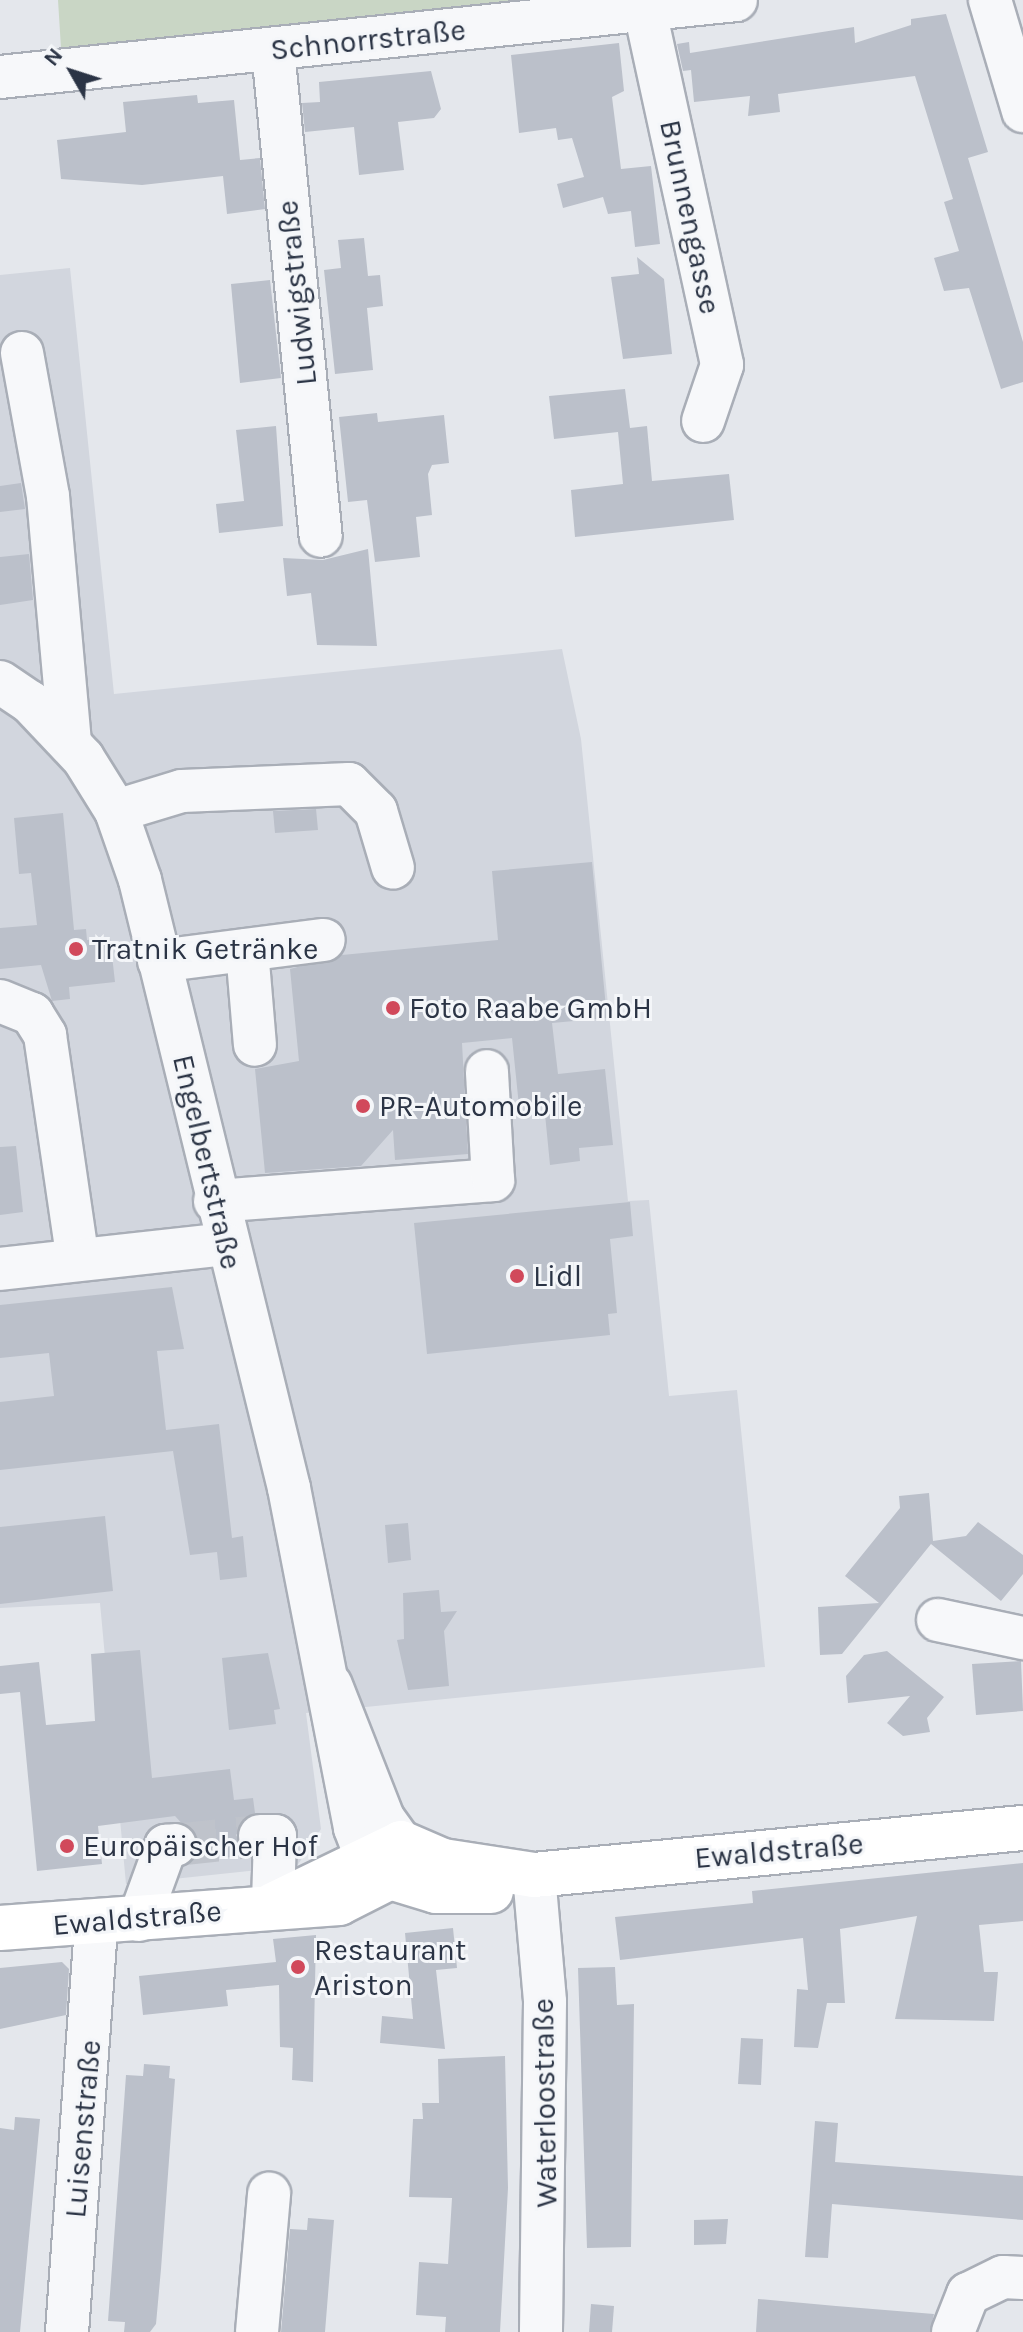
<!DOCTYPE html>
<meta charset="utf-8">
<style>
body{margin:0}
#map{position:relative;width:1023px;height:2332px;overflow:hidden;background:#e4e7ec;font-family:Karla,sans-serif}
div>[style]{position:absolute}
.built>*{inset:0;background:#d2d6de}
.green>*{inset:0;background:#c9d6c5}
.building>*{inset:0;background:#bbc0ca}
.minor-tunnel>*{height:42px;margin-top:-21px;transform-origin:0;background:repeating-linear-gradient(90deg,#bfc3cb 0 42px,transparent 0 63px)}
.roads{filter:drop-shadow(2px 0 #a9aeb7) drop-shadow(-2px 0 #a9aeb7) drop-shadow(0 2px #a9aeb7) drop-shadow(0 -2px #a9aeb7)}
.minor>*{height:42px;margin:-21px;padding:0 21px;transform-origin:21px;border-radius:21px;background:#f7f8fa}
.major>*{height:44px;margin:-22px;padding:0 22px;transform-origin:22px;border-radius:22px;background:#fff}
.dots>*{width:22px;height:22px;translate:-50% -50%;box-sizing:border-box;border:4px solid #f4f6f9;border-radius:50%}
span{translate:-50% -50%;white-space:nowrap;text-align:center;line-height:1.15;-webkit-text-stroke:6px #f4f6f9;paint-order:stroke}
.street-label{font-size:30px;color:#2b3445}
.poi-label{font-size:30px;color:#2b3445}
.left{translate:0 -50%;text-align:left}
.north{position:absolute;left:32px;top:32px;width:80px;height:80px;-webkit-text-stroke:6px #f4f6f9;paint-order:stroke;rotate:309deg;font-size:22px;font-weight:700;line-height:32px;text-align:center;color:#2b3445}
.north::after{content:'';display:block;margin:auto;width:28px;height:36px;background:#2b3445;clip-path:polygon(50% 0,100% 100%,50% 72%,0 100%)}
</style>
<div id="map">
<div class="built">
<i style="clip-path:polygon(70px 268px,114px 694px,562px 649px,581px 739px,628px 1201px,649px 1200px,669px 1396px,737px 1390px,765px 1667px,306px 1713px,321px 1829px,297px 1866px,126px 1884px,100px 1603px,0 1608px,0 275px)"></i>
</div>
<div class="green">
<i style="clip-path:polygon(58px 0,582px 0,61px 48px)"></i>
</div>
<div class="building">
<i style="clip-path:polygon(946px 14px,988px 152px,968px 158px,1023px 342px,1023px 382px,1001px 389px,969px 288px,944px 291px,934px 258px,959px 251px,944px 202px,953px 199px,915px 76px,778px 94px,780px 112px,748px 116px,750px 96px,694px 102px,691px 70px,683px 71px,677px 44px,689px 42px,690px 53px,854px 27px,855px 43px,911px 25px,911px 19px)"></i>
<i style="clip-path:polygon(619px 43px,624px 91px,612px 97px,621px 169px,651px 166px,660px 244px,635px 247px,631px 211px,608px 214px,603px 197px,563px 208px,557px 184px,584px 177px,572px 138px,558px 140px,556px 128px,519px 133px,511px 55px)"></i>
<i style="clip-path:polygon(431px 71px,441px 109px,434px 118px,398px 122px,404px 170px,359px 175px,354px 127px,305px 132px,302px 103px,320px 102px,319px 82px)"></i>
<i style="clip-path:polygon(197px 95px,198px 103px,234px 100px,240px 160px,260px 158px,265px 209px,227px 214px,223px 176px,142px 185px,61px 179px,57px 140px,126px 132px,123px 102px)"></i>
<i style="clip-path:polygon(364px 238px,368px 276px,380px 275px,383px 306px,367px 308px,373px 370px,335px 374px,324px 270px,341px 268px,338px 240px)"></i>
<i style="clip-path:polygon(637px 257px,664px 279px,672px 354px,623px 359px,611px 277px,639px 274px)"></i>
<i style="clip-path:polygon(270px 280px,281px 378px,240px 383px,231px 284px)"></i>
<i style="clip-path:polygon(625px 389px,630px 428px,647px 426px,652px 481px,729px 474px,734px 520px,575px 537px,571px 490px,623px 484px,618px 432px,554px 439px,549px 396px)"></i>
<i style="clip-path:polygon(377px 413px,378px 422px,444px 415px,449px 463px,432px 465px,428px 474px,432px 515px,416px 517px,420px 557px,375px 562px,367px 500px,348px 502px,339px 417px)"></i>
<i style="clip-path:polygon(276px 426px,283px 526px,219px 533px,216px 504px,244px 501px,236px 430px)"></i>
<i style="clip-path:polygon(21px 483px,25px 509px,0 512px,0 486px)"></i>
<i style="clip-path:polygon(368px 549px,377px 646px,317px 645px,311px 593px,287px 596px,283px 558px,323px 560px)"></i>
<i style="clip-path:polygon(29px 554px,33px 600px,0 605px,0 557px)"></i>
<i style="clip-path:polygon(316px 809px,318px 830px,275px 833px,273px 811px)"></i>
<i style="clip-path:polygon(63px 813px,74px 930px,86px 929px,87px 940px,110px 938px,115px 982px,69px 987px,70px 999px,52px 1001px,41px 965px,0 969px,0 928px,37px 925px,31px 873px,19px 874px,14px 818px)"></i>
<i style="clip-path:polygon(592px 862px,607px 1018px,552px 1023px,558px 1074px,605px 1069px,613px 1145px,579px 1148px,580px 1161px,550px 1165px,544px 1104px,519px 1106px,512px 1038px,462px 1043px,468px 1154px,395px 1160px,393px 1130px,361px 1166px,265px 1173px,255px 1069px,299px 1061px,290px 969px,342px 955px,498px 940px,492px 871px)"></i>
<i style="clip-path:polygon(16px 1146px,23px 1212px,0 1215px,0 1147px)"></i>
<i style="clip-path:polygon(630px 1202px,633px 1236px,610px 1239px,617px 1313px,608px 1314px,610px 1335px,427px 1354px,414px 1223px)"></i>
<i style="clip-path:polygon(172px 1287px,184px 1349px,157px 1351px,166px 1430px,219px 1424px,232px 1538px,243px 1536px,247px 1577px,220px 1580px,217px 1552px,190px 1555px,173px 1451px,0 1470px,0 1402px,54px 1396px,49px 1353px,0 1358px,0 1305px)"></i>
<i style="clip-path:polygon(929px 1493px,933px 1541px,966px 1536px,978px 1522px,1023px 1555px,1023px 1574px,1001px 1601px,931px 1544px,842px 1654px,820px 1655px,818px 1607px,879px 1603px,845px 1576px,900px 1508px,899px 1496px)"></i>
<i style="clip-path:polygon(105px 1516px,113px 1591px,0 1604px,0 1527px)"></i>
<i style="clip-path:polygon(408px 1523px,411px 1560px,388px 1563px,385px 1525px)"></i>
<i style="clip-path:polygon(439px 1590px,441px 1612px,457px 1611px,444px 1631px,449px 1686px,408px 1690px,397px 1640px,404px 1639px,403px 1593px)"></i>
<i style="clip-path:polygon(140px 1650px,152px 1778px,230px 1769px,234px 1800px,253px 1798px,255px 1813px,236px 1835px,247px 1855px,192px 1862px,199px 1842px,175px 1816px,98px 1826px,102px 1864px,37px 1871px,20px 1692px,0 1694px,0 1666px,39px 1662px,46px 1725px,95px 1721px,91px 1654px)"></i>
<i style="clip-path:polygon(887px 1651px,944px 1697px,927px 1718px,930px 1732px,903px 1736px,887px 1723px,910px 1696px,848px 1703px,846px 1676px,864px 1655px)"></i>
<i style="clip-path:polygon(268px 1653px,280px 1709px,274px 1710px,276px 1724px,229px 1730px,222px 1658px)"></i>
<i style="clip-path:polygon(1021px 1661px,1023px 1711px,976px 1715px,972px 1664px)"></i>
<i style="clip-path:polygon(1023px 1863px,1023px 1921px,979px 1925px,984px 1972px,998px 1972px,994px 2021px,895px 2019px,917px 1916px,840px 1929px,845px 2003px,827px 2003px,818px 2048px,794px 2047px,797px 1989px,808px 1990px,803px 1938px,620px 1960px,615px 1917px,753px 1903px,752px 1891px)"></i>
<i style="clip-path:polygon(453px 1928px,457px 1968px,436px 1970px,445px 2049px,380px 2043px,382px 2016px,413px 2019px,405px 1933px)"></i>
<i style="clip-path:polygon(316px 1935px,313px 2082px,292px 2080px,293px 2048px,280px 2047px,279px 1985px,226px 1990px,228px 2006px,143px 2015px,139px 1976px,276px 1962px,273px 1939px)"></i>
<i style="clip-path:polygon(62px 1962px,69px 1969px,66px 2015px,0 2029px,0 1968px)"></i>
<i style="clip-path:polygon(615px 1967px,617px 2005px,634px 2004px,631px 2247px,587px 2248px,578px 1968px)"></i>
<i style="clip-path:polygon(741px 2038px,763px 2039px,761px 2085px,738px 2084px)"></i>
<i style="clip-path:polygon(505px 2056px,508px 2188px,500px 2332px,445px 2332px,446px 2317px,416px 2315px,419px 2262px,448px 2264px,452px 2198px,409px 2197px,413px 2119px,423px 2119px,422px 2103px,439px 2103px,438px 2059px)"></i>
<i style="clip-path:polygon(144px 2064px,170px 2066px,169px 2078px,175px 2079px,161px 2269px,156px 2324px,150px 2332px,124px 2332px,125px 2322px,108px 2321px,124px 2103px,126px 2075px,143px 2076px)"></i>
<i style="clip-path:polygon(15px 2117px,40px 2119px,20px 2332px,0 2332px,0 2128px,14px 2130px)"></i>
<i style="clip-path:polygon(815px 2121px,838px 2123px,835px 2162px,1023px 2176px,1023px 2220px,832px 2204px,828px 2258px,805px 2257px)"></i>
<i style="clip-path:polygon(308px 2218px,334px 2220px,325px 2332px,281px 2332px,290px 2229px,307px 2230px)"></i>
<i style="clip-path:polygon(728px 2219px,726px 2244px,694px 2245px,694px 2220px)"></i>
<i style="clip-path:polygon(758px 2299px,836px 2306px,934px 2314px,930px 2332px,756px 2332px)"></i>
<i style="clip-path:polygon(591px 2304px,614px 2306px,612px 2332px,589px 2332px)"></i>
</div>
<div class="minor-tunnel">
<i style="left:175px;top:1845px;width:85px;rotate:-6deg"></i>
</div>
<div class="roads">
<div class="minor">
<i style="left:990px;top:0;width:116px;rotate:73.4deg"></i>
<i style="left:645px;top:11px;width:362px;rotate:77.7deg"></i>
<i style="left:722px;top:365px;width:59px;rotate:108.7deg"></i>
<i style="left:273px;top:50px;width:488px;rotate:84.4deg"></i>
<i style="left:0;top:77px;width:740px;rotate:-5.97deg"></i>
<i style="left:22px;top:353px;width:145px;rotate:79.7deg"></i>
<i style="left:48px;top:496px;width:249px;rotate:84.9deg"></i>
<i style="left:0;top:682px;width:36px;rotate:34deg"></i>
<i style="left:30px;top:702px;width:77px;rotate:46.6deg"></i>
<i style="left:83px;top:758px;width:62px;rotate:58.1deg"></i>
<i style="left:116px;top:811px;width:73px;rotate:70.8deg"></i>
<i style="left:140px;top:880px;width:626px;rotate:76.23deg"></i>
<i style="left:289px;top:1488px;width:346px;rotate:79deg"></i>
<i style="left:355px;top:1828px;width:30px;rotate:69deg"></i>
<i style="left:366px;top:1856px;width:32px;rotate:41deg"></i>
<i style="left:390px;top:1877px;width:36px;rotate:-72deg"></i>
<i style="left:401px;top:1843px;width:31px;rotate:-126deg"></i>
<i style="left:383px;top:1818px;width:143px;rotate:-111.4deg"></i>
<i style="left:116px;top:811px;width:69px;rotate:-16.9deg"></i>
<i style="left:182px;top:791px;width:167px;rotate:-2.4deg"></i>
<i style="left:349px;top:784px;width:38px;rotate:45deg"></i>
<i style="left:376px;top:811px;width:59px;rotate:73.4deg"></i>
<i style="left:247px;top:950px;width:95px;rotate:85.2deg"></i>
<i style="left:159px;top:961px;width:166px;rotate:-7.3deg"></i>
<i style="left:0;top:1001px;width:35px;rotate:22deg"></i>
<i style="left:32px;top:1014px;width:25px;rotate:58deg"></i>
<i style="left:45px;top:1035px;width:227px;rotate:81.7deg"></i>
<i style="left:215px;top:1201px;width:279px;rotate:-4.3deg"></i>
<i style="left:493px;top:1180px;width:109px;rotate:-93.2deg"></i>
<i style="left:0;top:1269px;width:226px;rotate:-6.3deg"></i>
<i style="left:938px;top:1620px;width:87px;rotate:12deg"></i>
<i style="left:260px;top:1836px;width:15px"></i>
<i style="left:275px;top:1836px;width:69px;rotate:91.7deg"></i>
<i style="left:534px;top:1875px;width:127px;rotate:85deg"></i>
<i style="left:545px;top:2002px;width:330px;rotate:90.7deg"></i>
<i style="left:139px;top:1920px;width:79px;rotate:-70deg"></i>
<i style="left:166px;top:1846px;width:9px;rotate:-6deg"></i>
<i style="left:67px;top:2332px;width:408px;rotate:-85.9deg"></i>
<i style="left:257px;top:2332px;width:139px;rotate:-85deg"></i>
<i style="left:953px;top:2332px;width:41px;rotate:-68.5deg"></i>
<i style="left:968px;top:2294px;width:39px;rotate:-26deg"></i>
<i style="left:1003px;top:2277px;width:20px;rotate:3deg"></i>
</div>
<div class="major">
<i style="left:273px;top:1905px;width:142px;rotate:-25.8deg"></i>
<i style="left:401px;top:1843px;width:46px;rotate:23.2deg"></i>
<i style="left:443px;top:1861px;width:92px;rotate:8.7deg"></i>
<i style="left:534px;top:1875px;width:491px;rotate:-5.5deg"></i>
<i style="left:0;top:1928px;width:340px;rotate:-4.2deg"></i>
<i style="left:339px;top:1903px;width:57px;rotate:-27deg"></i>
<i style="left:390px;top:1877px;width:48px;rotate:16.9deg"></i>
<i style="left:436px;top:1891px;width:55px"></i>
</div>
</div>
<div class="dots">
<i style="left:76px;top:949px;background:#d1495b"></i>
<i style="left:393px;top:1008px;background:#d1495b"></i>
<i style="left:363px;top:1106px;background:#d1495b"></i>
<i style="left:517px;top:1276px;background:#d1495b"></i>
<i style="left:67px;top:1846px;background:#d1495b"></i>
<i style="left:298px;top:1967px;background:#d1495b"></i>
</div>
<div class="street-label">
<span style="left:368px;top:40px;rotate:-6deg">Schnorrstraße</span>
<span style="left:690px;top:217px;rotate:78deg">Brunnengasse</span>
<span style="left:297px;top:293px;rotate:-96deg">Ludwigstraße</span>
<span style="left:207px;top:1162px;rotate:77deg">Engelbertstraße</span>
<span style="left:779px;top:1851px;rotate:-5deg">Ewaldstraße</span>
<span style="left:137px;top:1918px;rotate:-5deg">Ewaldstraße</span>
<span style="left:545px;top:2103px;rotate:-91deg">Waterloostraße</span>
<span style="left:83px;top:2129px;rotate:-85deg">Luisenstraße</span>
</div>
<div class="poi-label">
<span class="left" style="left:92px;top:949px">Tratnik Getränke</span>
<span class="left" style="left:409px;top:1008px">Foto Raabe GmbH</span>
<span class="left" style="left:379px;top:1106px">PR-Automobile</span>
<span class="left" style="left:533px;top:1276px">Lidl</span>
<span class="left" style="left:83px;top:1846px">Europäischer Hof</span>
<span class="left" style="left:314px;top:1967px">Restaurant<br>Ariston</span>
</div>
<div class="north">N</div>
</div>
